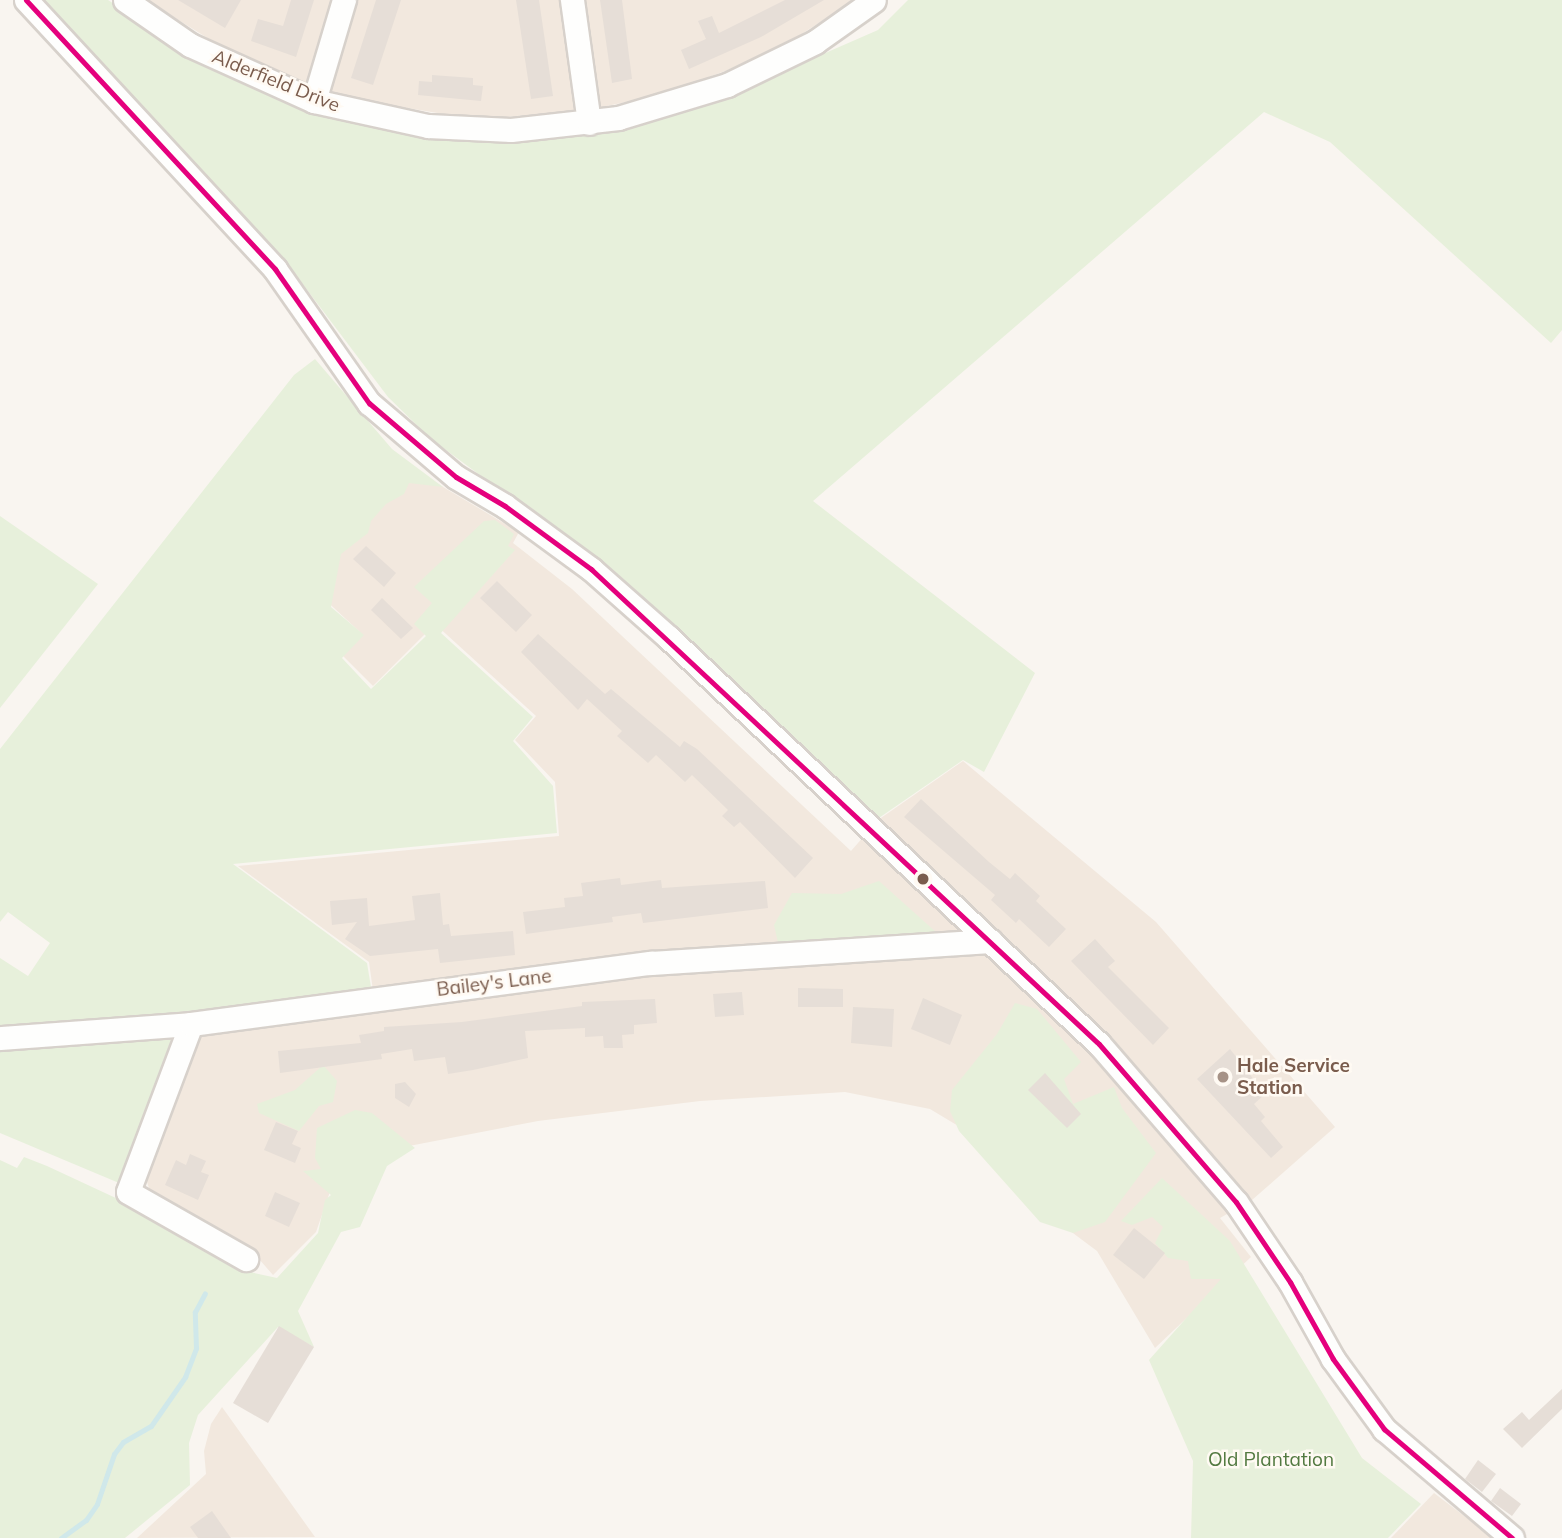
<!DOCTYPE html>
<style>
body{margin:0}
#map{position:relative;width:1562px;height:1538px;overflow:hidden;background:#f9f5f0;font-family:Mulish,sans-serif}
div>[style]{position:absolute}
.residential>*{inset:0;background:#f2e8de}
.green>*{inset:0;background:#e7f0db}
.stream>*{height:5px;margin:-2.5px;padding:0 2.5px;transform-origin:2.5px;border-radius:2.5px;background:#d0e8ea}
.building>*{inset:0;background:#e6ded7}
.roads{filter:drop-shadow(2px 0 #d7d1cb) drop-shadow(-2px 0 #d7d1cb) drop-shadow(0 2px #d7d1cb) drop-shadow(0 -2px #d7d1cb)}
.minor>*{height:23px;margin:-11.5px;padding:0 11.5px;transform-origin:11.5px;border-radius:11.5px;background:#fefefd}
.bus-1>*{height:5px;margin:-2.5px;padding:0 2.5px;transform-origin:2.5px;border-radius:2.5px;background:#e5007d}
.dots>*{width:19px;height:19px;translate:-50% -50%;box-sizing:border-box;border:4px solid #fffaf3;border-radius:50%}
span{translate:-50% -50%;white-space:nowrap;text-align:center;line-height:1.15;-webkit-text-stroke:5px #fffaf3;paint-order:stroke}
.street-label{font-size:19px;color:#7a5c4d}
.poi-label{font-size:19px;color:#7a5c4d;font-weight:700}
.left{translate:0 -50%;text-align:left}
.park-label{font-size:19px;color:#537a41}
</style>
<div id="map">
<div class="residential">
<i style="clip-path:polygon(146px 0,854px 0,791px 41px,728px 70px,659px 95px,588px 110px,506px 117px,450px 115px,340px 97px,227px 50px)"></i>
<i style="clip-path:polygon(411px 468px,519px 532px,513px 543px,572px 589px,851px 851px,878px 820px,963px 761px,1156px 922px,1335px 1127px,1252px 1200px,1220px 1218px,1251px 1257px,1155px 1348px,1097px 1251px,1010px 1186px,960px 1127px,930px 1109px,845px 1092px,700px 1101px,538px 1121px,409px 1146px,333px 1183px,316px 1232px,273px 1275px,259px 1259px,153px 1200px,145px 1176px,190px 1037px,376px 1012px,369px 962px,238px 866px,559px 836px,555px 782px,515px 740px,536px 716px,435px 624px,373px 686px,342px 655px,362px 634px,305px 581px)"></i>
<i style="clip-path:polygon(222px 1407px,315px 1537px,137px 1538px,206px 1474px,204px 1451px,211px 1424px)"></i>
<i style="clip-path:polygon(1434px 1493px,1493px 1538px,1391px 1538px)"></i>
</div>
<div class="green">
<i style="clip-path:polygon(38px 0,108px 0,194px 56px,255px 86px,539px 137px,791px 68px,878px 30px,908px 0,1562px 0,1562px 330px,1551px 343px,1330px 142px,1264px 112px,813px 501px,1035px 673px,984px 772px,963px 760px,876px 820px,610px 571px,431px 439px,388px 397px,286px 262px)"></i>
<i style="clip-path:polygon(315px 359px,392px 449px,443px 487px,409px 483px,404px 494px,386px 504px,371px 521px,368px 533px,341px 554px,331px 607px,364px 635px,342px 658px,371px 689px,426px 636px,414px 624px,432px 603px,414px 587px,484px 521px,495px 520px,514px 534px,508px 546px,515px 550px,441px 633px,533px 717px,513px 741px,553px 786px,557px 833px,233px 864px,367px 963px,372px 993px,0 1030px,0 958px,28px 976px,50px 943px,8px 912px,0 922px,0 749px,294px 375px)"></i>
<i style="clip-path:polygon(0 516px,98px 584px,0 708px)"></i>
<i style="clip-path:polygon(879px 881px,937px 933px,779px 947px,774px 925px,792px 893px,841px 894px)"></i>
<i style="clip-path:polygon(1015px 1003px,1037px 1009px,1081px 1062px,1064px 1079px,1073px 1104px,1114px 1087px,1122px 1108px,1156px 1153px,1105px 1222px,1073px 1233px,1040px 1222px,959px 1131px,950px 1111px,952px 1090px,997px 1034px)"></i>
<i style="clip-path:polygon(165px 1035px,171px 1040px,159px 1081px,119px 1183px,0 1133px,0 1044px)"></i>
<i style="clip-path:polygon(323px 1065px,337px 1081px,333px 1102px,319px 1106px,299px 1131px,259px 1113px,257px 1104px,295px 1090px)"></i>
<i style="clip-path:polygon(355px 1110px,372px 1113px,415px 1148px,387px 1166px,360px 1227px,341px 1232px,298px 1311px,314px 1347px,278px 1327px,198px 1415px,189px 1443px,190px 1485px,125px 1538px,0 1538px,0 1160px,17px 1168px,24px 1157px,47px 1166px,133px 1206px,241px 1270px,277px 1278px,318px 1233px,325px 1200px,331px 1195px,303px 1171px,321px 1169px,315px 1158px,317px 1128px)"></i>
<i style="clip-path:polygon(1162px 1178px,1230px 1241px,1362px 1458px,1421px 1504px,1388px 1538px,1191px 1538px,1193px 1461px,1149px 1360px,1221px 1279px,1191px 1279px,1188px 1261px,1168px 1258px,1155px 1243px,1163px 1227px,1152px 1217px,1132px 1225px,1121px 1221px)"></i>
</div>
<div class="stream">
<i style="left:61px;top:1538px;width:31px;rotate:-36deg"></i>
<i style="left:86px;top:1520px;width:19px;rotate:-55deg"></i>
<i style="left:97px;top:1504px;width:53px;rotate:-71.2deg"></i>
<i style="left:114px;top:1454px;width:15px;rotate:-53deg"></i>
<i style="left:123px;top:1442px;width:32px;rotate:-30deg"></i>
<i style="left:151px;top:1426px;width:60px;rotate:-55.2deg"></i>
<i style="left:185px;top:1377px;width:31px;rotate:-69deg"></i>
<i style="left:196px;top:1348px;width:36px;rotate:-92deg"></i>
<i style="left:195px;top:1312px;width:21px;rotate:-62deg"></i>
</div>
<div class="building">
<i style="clip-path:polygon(178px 0,241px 0,225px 28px)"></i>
<i style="clip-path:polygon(291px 0,314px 0,296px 57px,251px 41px,258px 19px,283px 26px)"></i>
<i style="clip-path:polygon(376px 0,401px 0,373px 85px,351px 78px)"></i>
<i style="clip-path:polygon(516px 0,539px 0,553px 96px,531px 99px)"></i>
<i style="clip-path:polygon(600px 0,622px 0,632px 79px,612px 83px)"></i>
<i style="clip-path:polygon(785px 0,824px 0,761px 37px,689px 69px,681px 50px,706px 39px,698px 21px,712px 16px,719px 33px)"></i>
<i style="clip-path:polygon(432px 75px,473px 78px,473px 85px,483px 86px,481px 101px,418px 95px,419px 81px,432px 82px)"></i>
<i style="clip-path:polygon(366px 546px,396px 573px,384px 587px,353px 559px)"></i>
<i style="clip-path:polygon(497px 581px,532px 615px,516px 632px,480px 598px)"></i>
<i style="clip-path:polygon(382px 598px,413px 628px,401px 639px,371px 610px)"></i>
<i style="clip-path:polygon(538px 634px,605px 694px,611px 689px,680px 747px,684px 741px,697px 749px,813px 858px,795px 878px,740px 822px,734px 827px,722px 816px,728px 810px,692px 775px,685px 782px,656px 755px,648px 763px,617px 736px,622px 731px,587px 699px,578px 710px,521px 652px)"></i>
<i style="clip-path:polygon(921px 799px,989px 862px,1010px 879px,1015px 873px,1040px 896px,1036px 901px,1066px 929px,1049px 947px,1019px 919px,1016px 923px,991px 900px,995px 895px,904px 817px)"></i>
<i style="clip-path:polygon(620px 878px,621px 885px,661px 880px,662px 888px,765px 881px,768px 908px,643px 923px,641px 913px,612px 917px,613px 922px,526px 934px,523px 912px,565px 907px,564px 898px,583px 896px,581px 883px)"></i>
<i style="clip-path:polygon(440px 893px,443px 925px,449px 924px,451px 936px,513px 931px,515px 955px,440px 963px,438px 949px,370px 956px,345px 939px,357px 922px,332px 925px,330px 901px,367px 898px,369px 926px,415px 920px,412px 896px)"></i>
<i style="clip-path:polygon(1095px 939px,1115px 961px,1108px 967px,1169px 1028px,1153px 1045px,1071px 961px)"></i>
<i style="clip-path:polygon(798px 988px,843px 989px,843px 1007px,798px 1007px)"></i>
<i style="clip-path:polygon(742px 992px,744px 1015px,715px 1017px,713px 994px)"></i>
<i style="clip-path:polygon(923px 998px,962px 1015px,950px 1045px,911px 1029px)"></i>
<i style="clip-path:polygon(655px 999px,657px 1023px,634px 1025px,634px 1034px,622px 1035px,623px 1048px,604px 1048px,603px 1036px,585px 1037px,585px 1028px,525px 1031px,528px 1058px,473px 1070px,448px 1074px,445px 1057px,414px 1061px,412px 1049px,381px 1054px,382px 1059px,280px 1073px,278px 1051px,361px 1043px,359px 1035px,384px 1031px,384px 1027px,462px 1022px,582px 1006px,582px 1002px)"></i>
<i style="clip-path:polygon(853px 1007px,894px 1009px,892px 1047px,851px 1043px)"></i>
<i style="clip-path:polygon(1230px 1049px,1265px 1094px,1254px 1104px,1265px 1117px,1261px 1121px,1283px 1147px,1271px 1158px,1197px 1079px)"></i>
<i style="clip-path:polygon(1045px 1073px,1081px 1114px,1067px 1128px,1028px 1090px)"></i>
<i style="clip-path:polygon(405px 1082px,416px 1094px,409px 1107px,395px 1098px,395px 1084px)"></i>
<i style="clip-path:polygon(276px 1122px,298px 1131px,292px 1144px,301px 1148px,295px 1163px,264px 1150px)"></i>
<i style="clip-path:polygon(190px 1154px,206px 1161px,201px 1172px,209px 1175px,198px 1200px,165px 1185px,176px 1160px,186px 1165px)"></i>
<i style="clip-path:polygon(275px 1192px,300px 1203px,289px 1227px,265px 1216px)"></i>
<i style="clip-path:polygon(1134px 1228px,1165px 1253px,1144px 1279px,1113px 1255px)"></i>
<i style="clip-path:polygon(279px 1326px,314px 1347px,268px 1423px,233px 1403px)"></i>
<i style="clip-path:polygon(1562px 1389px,1562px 1409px,1522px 1448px,1503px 1429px,1522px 1412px,1529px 1420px)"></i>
<i style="clip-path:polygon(1478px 1460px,1496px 1474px,1482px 1492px,1465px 1479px)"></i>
<i style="clip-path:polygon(1500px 1488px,1521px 1504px,1512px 1516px,1491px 1501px)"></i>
<i style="clip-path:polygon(212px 1511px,231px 1538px,198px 1538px,190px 1527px)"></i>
</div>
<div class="roads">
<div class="minor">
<i style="left:26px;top:0;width:367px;rotate:47.2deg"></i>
<i style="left:275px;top:269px;width:164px;rotate:55deg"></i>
<i style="left:369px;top:403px;width:114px;rotate:40.4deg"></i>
<i style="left:456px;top:477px;width:57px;rotate:30.6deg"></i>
<i style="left:505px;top:506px;width:107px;rotate:36.2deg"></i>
<i style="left:591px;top:569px;width:104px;rotate:41.5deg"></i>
<i style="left:669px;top:638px;width:591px;rotate:43.36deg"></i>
<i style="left:1099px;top:1044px;width:209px;rotate:49.1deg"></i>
<i style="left:1236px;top:1202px;width:97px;rotate:56deg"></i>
<i style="left:1290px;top:1282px;width:88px;rotate:60.8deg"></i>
<i style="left:1333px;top:1359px;width:87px;rotate:53.9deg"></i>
<i style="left:1384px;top:1429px;width:168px;rotate:40.4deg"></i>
<i style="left:125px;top:0;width:79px;rotate:34.7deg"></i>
<i style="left:190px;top:45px;width:136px;rotate:24.3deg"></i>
<i style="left:314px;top:101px;width:117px;rotate:12.4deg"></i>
<i style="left:428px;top:126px;width:83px;rotate:2.8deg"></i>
<i style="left:511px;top:130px;width:108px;rotate:-6.4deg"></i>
<i style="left:618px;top:118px;width:114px;rotate:-16.8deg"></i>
<i style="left:727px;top:85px;width:98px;rotate:-26deg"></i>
<i style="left:815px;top:42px;width:72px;rotate:-35.4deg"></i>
<i style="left:572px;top:0;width:124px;rotate:82.1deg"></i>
<i style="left:314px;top:101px;width:105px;rotate:-73.5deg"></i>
<i style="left:191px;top:1024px;width:179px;rotate:110.6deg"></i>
<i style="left:128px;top:1192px;width:136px;rotate:29.6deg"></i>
<i style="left:0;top:1038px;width:192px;rotate:-4.2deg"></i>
<i style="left:191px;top:1024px;width:464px;rotate:-7.6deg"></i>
<i style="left:651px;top:963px;width:340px;rotate:-3.7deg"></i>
</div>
</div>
<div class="bus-1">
<i style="left:26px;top:0;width:367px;rotate:47.2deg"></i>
<i style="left:275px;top:269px;width:164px;rotate:55deg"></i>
<i style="left:369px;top:403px;width:114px;rotate:40.4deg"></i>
<i style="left:456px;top:477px;width:57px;rotate:30.6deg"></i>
<i style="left:505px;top:506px;width:107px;rotate:36.2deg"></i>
<i style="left:591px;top:569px;width:695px;rotate:43.08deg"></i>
<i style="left:1099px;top:1044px;width:209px;rotate:49.1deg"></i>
<i style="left:1236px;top:1202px;width:97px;rotate:56deg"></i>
<i style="left:1290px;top:1282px;width:88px;rotate:60.8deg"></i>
<i style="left:1333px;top:1359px;width:87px;rotate:53.9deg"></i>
<i style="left:1384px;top:1429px;width:168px;rotate:40.4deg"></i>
</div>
<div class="dots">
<i style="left:923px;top:879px;background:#7a5c4d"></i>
<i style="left:1223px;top:1077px;background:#a69286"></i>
</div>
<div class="street-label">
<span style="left:276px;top:81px;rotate:22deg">Alderfield Drive</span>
<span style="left:494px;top:983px;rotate:-7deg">Bailey's Lane</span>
</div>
<div class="poi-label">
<span class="left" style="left:1237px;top:1077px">Hale Service<br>Station</span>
</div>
<div class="park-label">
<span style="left:1271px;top:1460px">Old Plantation</span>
</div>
</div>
